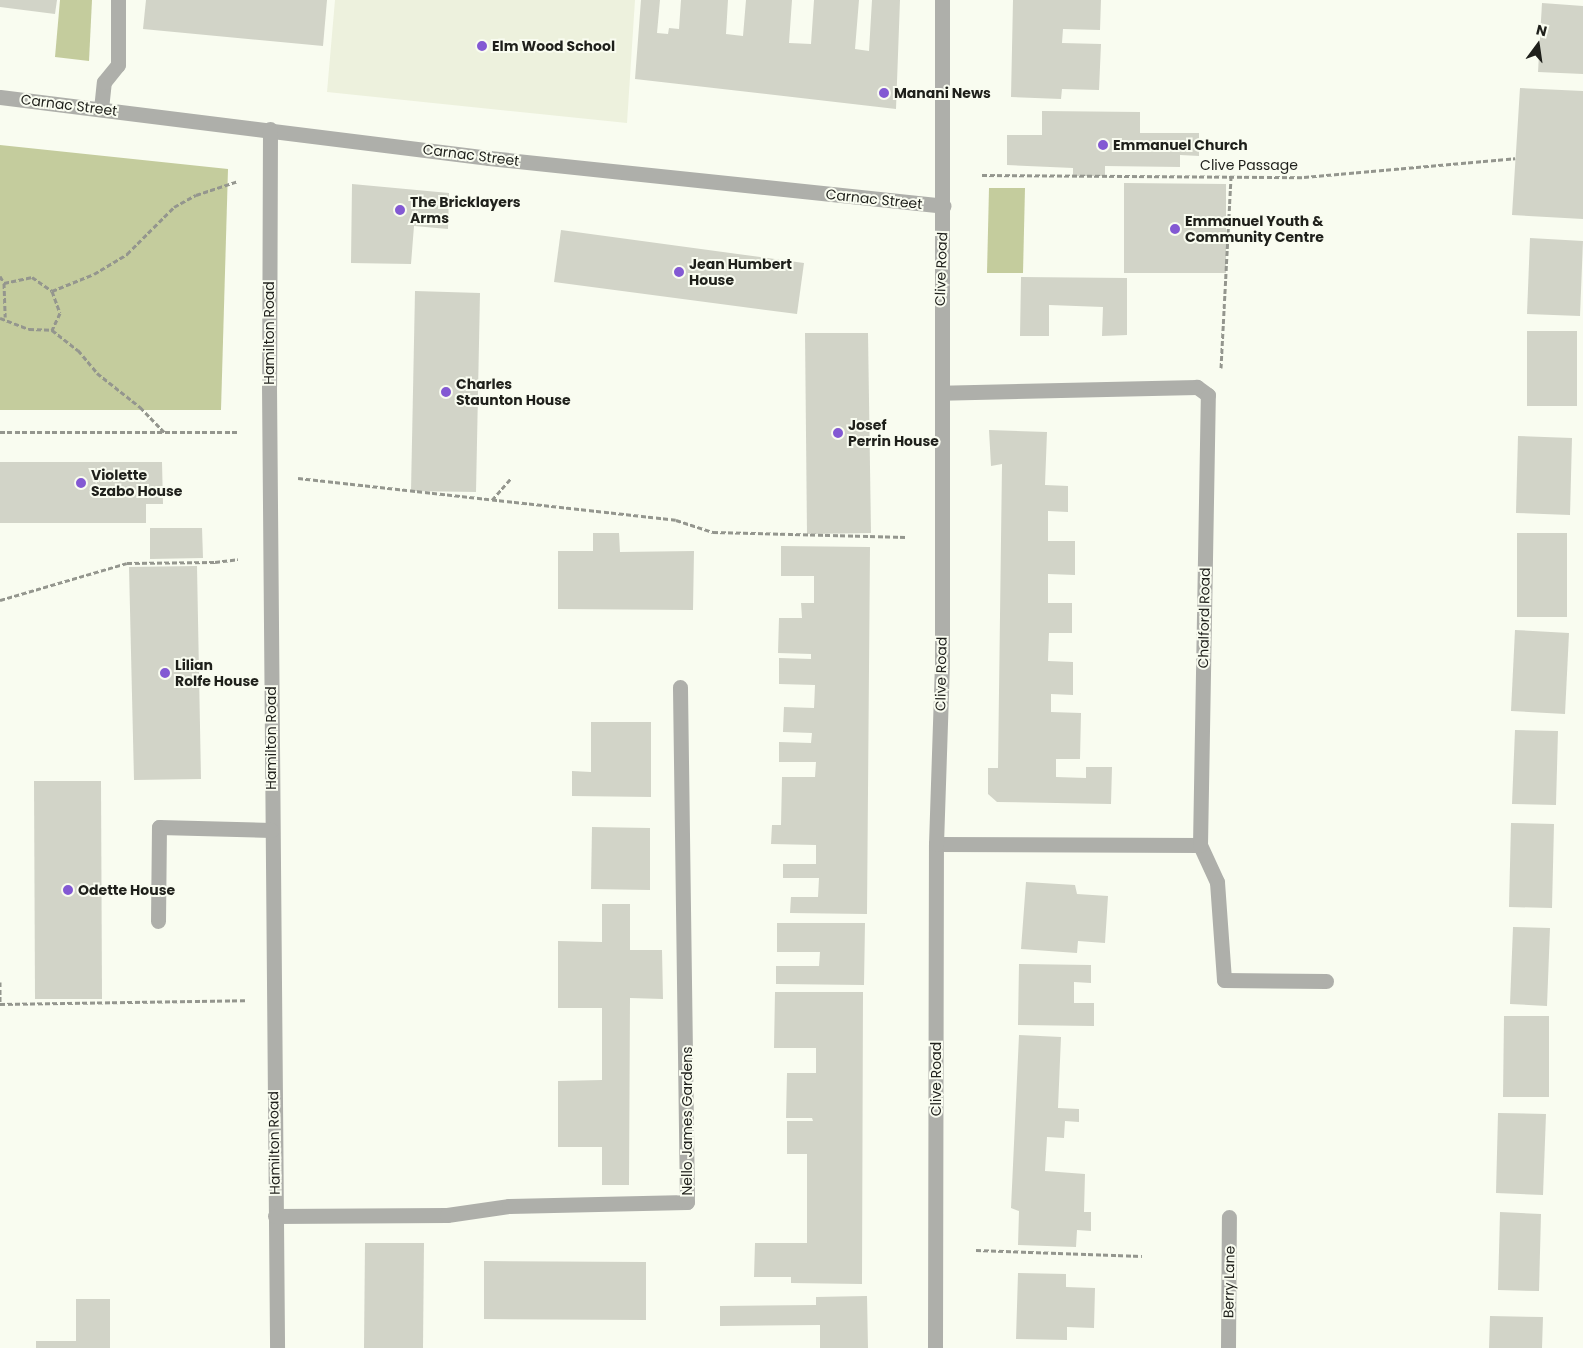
<!DOCTYPE html>
<style>
body{margin:0}
#map{position:relative;width:1583px;height:1348px;overflow:hidden;background:#f9fcf0;font-family:Poppins,sans-serif}
div>[style]{position:absolute}
.built>*{inset:0;background:#edf1dd}
.green>*{inset:0;background:#c4cc9d}
.building>*{inset:0;background:#d2d4c8}
.path>*{height:3px;margin-top:-1.5px;transform-origin:0;background:repeating-linear-gradient(90deg,#94968e 0 5px,transparent 0 7.5px)}
.service>*{height:15px;margin:-7.5px;padding:0 7.5px;transform-origin:7.5px;border-radius:7.5px;background:#aeafaa}
.minor>*{height:15px;margin:-7.5px;padding:0 7.5px;transform-origin:7.5px;border-radius:7.5px;background:#aeafaa}
.dots>*{width:14px;height:14px;translate:-50% -50%;box-sizing:border-box;border:2px solid #f9fcf0;border-radius:50%}
span{translate:-50% -50%;white-space:nowrap;text-align:center;line-height:1.15;-webkit-text-stroke:4px #f9fcf0;paint-order:stroke}
.poi-label{font-size:14px;color:#1f201b;font-weight:700}
.left{translate:0 -50%;text-align:left}
.street-label{font-size:14px;color:#1f201b}
.north{position:absolute;left:1513px;top:20px;width:50px;height:50px;-webkit-text-stroke:4px #f9fcf0;paint-order:stroke;rotate:14deg;font-size:14px;font-weight:700;line-height:20px;text-align:center;color:#1f201b}
.north::after{content:'';display:block;margin:auto;width:18px;height:22px;background:#1f201b;clip-path:polygon(50% 0,100% 100%,50% 72%,0 100%)}
</style>
<div id="map">
<div class="built">
<i style="clip-path:polygon(335px 0,635px 0,627px 123px,327px 92px)"></i>
</div>
<div class="green">
<i style="clip-path:polygon(60px 0,92px 0,89px 61px,55px 57px)"></i>
<i style="clip-path:polygon(0 145px,228px 169px,221px 410px,0 410px)"></i>
<i style="clip-path:polygon(989px 188px,1025px 188px,1023px 273px,987px 273px)"></i>
</div>
<div class="building">
<i style="clip-path:polygon(0 0,57px 0,55px 14px,0 7px)"></i>
<i style="clip-path:polygon(146px 0,327px 0,323px 46px,143px 29px)"></i>
<i style="clip-path:polygon(641px 0,660px 0,657px 33px,668px 34px,669px 28px,679px 29px,681px 0,728px 0,726px 34px,743px 36px,746px 0,792px 0,789px 43px,811px 44px,814px 0,859px 0,855px 49px,869px 51px,872px 0,900px 0,896px 109px,635px 79px)"></i>
<i style="clip-path:polygon(1013px 0,1101px 0,1100px 30px,1063px 29px,1062px 43px,1101px 44px,1099px 90px,1062px 89px,1061px 99px,1011px 97px)"></i>
<i style="clip-path:polygon(1542px 3px,1583px 6px,1583px 74px,1538px 72px)"></i>
<i style="clip-path:polygon(1520px 88px,1583px 91px,1583px 219px,1512px 215px)"></i>
<i style="clip-path:polygon(1042px 111px,1140px 112px,1140px 133px,1199px 133px,1199px 156px,1180px 155px,1180px 167px,1105px 166px,1105px 176px,1073px 176px,1073px 168px,1007px 165px,1007px 135px,1042px 135px)"></i>
<i style="clip-path:polygon(1124px 183px,1226px 184px,1226px 273px,1124px 273px)"></i>
<i style="clip-path:polygon(352px 184px,449px 193px,448px 229px,414px 226px,411px 264px,351px 263px)"></i>
<i style="clip-path:polygon(561px 230px,804px 263px,797px 314px,554px 282px)"></i>
<i style="clip-path:polygon(1530px 238px,1583px 241px,1580px 316px,1527px 314px)"></i>
<i style="clip-path:polygon(1021px 277px,1127px 278px,1127px 335px,1102px 336px,1103px 307px,1049px 305px,1049px 336px,1020px 336px)"></i>
<i style="clip-path:polygon(415px 291px,480px 293px,476px 492px,411px 491px)"></i>
<i style="clip-path:polygon(1527px 331px,1577px 331px,1577px 406px,1527px 406px)"></i>
<i style="clip-path:polygon(805px 333px,868px 333px,871px 533px,807px 534px)"></i>
<i style="clip-path:polygon(989px 430px,1047px 432px,1045px 485px,1068px 486px,1068px 512px,1048px 511px,1048px 541px,1075px 541px,1075px 575px,1048px 574px,1048px 603px,1072px 603px,1072px 633px,1049px 633px,1048px 661px,1073px 662px,1073px 695px,1051px 694px,1051px 712px,1081px 713px,1080px 759px,1056px 759px,1056px 777px,1086px 778px,1086px 767px,1112px 767px,1111px 804px,997px 802px,988px 794px,988px 768px,998px 768px,1002px 464px,991px 466px)"></i>
<i style="clip-path:polygon(1518px 436px,1572px 438px,1570px 515px,1516px 513px)"></i>
<i style="clip-path:polygon(0 462px,162px 462px,163px 504px,146px 504px,146px 523px,0 523px)"></i>
<i style="clip-path:polygon(150px 528px,202px 528px,203px 558px,150px 559px)"></i>
<i style="clip-path:polygon(593px 533px,619px 533px,620px 552px,694px 551px,693px 610px,558px 609px,558px 551px,593px 551px)"></i>
<i style="clip-path:polygon(1517px 533px,1567px 533px,1567px 617px,1517px 617px)"></i>
<i style="clip-path:polygon(781px 546px,870px 547px,867px 914px,790px 913px,791px 897px,818px 897px,819px 878px,783px 878px,783px 864px,816px 864px,816px 845px,771px 844px,772px 825px,781px 825px,782px 777px,815px 777px,816px 762px,779px 762px,779px 742px,811px 743px,812px 733px,783px 732px,784px 707px,814px 708px,815px 685px,779px 684px,779px 658px,811px 659px,811px 654px,778px 653px,779px 618px,802px 618px,801px 603px,814px 603px,814px 576px,781px 576px)"></i>
<i style="clip-path:polygon(197px 566px,201px 779px,134px 780px,129px 567px)"></i>
<i style="clip-path:polygon(1515px 630px,1569px 633px,1565px 714px,1511px 711px)"></i>
<i style="clip-path:polygon(591px 722px,651px 722px,651px 797px,572px 796px,572px 771px,591px 772px)"></i>
<i style="clip-path:polygon(1515px 730px,1558px 731px,1556px 805px,1512px 804px)"></i>
<i style="clip-path:polygon(34px 781px,101px 781px,102px 999px,35px 999px)"></i>
<i style="clip-path:polygon(1511px 823px,1554px 824px,1552px 908px,1509px 907px)"></i>
<i style="clip-path:polygon(592px 827px,650px 828px,650px 890px,591px 889px)"></i>
<i style="clip-path:polygon(1026px 882px,1075px 885px,1077px 894px,1108px 896px,1105px 943px,1078px 941px,1077px 953px,1021px 949px)"></i>
<i style="clip-path:polygon(602px 904px,630px 904px,630px 950px,662px 950px,663px 999px,630px 998px,629px 1185px,602px 1185px,602px 1147px,558px 1147px,558px 1081px,602px 1080px,602px 1008px,558px 1008px,558px 941px,602px 942px)"></i>
<i style="clip-path:polygon(777px 923px,865px 923px,864px 985px,776px 984px,776px 966px,819px 966px,820px 952px,777px 952px)"></i>
<i style="clip-path:polygon(1513px 927px,1550px 928px,1547px 1006px,1510px 1004px)"></i>
<i style="clip-path:polygon(1019px 964px,1091px 965px,1091px 983px,1074px 982px,1074px 1003px,1094px 1003px,1094px 1026px,1018px 1025px)"></i>
<i style="clip-path:polygon(775px 992px,863px 992px,862px 1284px,791px 1283px,791px 1277px,754px 1277px,755px 1243px,807px 1243px,807px 1154px,787px 1154px,787px 1121px,813px 1121px,812px 1118px,786px 1118px,787px 1073px,816px 1073px,816px 1048px,774px 1048px)"></i>
<i style="clip-path:polygon(1504px 1016px,1549px 1016px,1549px 1097px,1503px 1097px)"></i>
<i style="clip-path:polygon(1019px 1035px,1061px 1037px,1058px 1108px,1079px 1109px,1079px 1122px,1065px 1121px,1064px 1138px,1047px 1137px,1045px 1171px,1085px 1174px,1084px 1212px,1091px 1212px,1091px 1231px,1077px 1230px,1076px 1247px,1018px 1245px,1019px 1211px,1011px 1208px)"></i>
<i style="clip-path:polygon(1498px 1113px,1546px 1114px,1543px 1195px,1496px 1193px)"></i>
<i style="clip-path:polygon(1500px 1212px,1541px 1214px,1539px 1291px,1498px 1290px)"></i>
<i style="clip-path:polygon(365px 1243px,424px 1243px,423px 1348px,364px 1348px)"></i>
<i style="clip-path:polygon(484px 1261px,646px 1262px,646px 1320px,484px 1319px)"></i>
<i style="clip-path:polygon(1018px 1273px,1066px 1274px,1066px 1287px,1095px 1288px,1094px 1328px,1067px 1327px,1067px 1340px,1016px 1339px)"></i>
<i style="clip-path:polygon(867px 1296px,868px 1348px,820px 1348px,820px 1325px,720px 1326px,720px 1306px,816px 1305px,816px 1297px)"></i>
<i style="clip-path:polygon(76px 1299px,110px 1299px,110px 1348px,36px 1348px,36px 1341px,76px 1341px)"></i>
<i style="clip-path:polygon(1490px 1316px,1543px 1317px,1542px 1348px,1489px 1348px)"></i>
</div>
<div class="path">
<i style="left:982px;top:175px;width:322px;rotate:0.4deg"></i>
<i style="left:1304px;top:177px;width:212px;rotate:-5.1deg"></i>
<i style="left:0;top:276px;width:8px;rotate:60deg"></i>
<i style="left:4px;top:283px;width:29px;rotate:-12deg"></i>
<i style="left:32px;top:277px;width:24px;rotate:35deg"></i>
<i style="left:52px;top:291px;width:23px;rotate:70deg"></i>
<i style="left:60px;top:313px;width:19px;rotate:115deg"></i>
<i style="left:52px;top:330px;width:33px;rotate:38deg"></i>
<i style="left:78px;top:350px;width:30px;rotate:50deg"></i>
<i style="left:97px;top:373px;width:55px;rotate:38.3deg"></i>
<i style="left:140px;top:407px;width:36px;rotate:46deg"></i>
<i style="left:4px;top:283px;width:34px;rotate:88deg"></i>
<i style="left:52px;top:291px;width:45px;rotate:-22deg"></i>
<i style="left:94px;top:274px;width:39px;rotate:-31deg"></i>
<i style="left:127px;top:254px;width:66px;rotate:-45deg"></i>
<i style="left:174px;top:207px;width:25px;rotate:-29deg"></i>
<i style="left:196px;top:195px;width:44px;rotate:-18.4deg"></i>
<i style="left:0;top:318px;width:31px;rotate:21deg"></i>
<i style="left:29px;top:329px;width:23px;rotate:2deg"></i>
<i style="left:1221px;top:368px;width:192px;rotate:-87deg"></i>
<i style="left:0;top:432px;width:239px"></i>
<i style="left:298px;top:478px;width:380px;rotate:6.3deg"></i>
<i style="left:676px;top:520px;width:39px;rotate:18deg"></i>
<i style="left:713px;top:532px;width:193px;rotate:1.5deg"></i>
<i style="left:492px;top:500px;width:28px;rotate:-49deg"></i>
<i style="left:0;top:600px;width:132px;rotate:-16.2deg"></i>
<i style="left:127px;top:563px;width:88px;rotate:-0.7deg"></i>
<i style="left:215px;top:562px;width:23px;rotate:-7deg"></i>
<i style="left:0;top:982px;width:22px;rotate:90deg"></i>
<i style="left:0;top:1004px;width:245px;rotate:-0.9deg"></i>
<i style="left:976px;top:1250px;width:166px;rotate:2.1deg"></i>
</div>
<div class="service">
<i style="left:1200px;top:845px;width:41px;rotate:65.3deg"></i>
<i style="left:1217px;top:882px;width:98px;rotate:85.9deg"></i>
<i style="left:1224px;top:980px;width:102px;rotate:0.6deg"></i>
</div>
<div class="minor">
<i style="left:0;top:97px;width:493px;rotate:7.1deg"></i>
<i style="left:489px;top:158px;width:457px;rotate:6deg"></i>
<i style="left:101px;top:109px;width:27px;rotate:-84deg"></i>
<i style="left:104px;top:82px;width:22px;rotate:-51deg"></i>
<i style="left:118px;top:65px;width:65px;rotate:-90deg"></i>
<i style="left:270px;top:129px;width:257px;rotate:90.2deg"></i>
<i style="left:269px;top:386px;width:962px;rotate:89.52deg"></i>
<i style="left:936px;top:844px;width:264px;rotate:0.2deg"></i>
<i style="left:1200px;top:845px;width:450px;rotate:-89deg"></i>
<i style="left:1208px;top:395px;width:14px;rotate:-144deg"></i>
<i style="left:1197px;top:387px;width:255px;rotate:178.7deg"></i>
<i style="left:158px;top:921px;width:94px;rotate:-89.4deg"></i>
<i style="left:159px;top:827px;width:112px;rotate:1.5deg"></i>
<i style="left:275px;top:1216px;width:172px;rotate:-0.3deg"></i>
<i style="left:447px;top:1215px;width:63px;rotate:-8.3deg"></i>
<i style="left:509px;top:1206px;width:178px;rotate:-1.3deg"></i>
<i style="left:687px;top:1202px;width:515px;rotate:-90.78deg"></i>
<i style="left:935px;top:1348px;width:504px;rotate:-89.89deg"></i>
<i style="left:936px;top:844px;width:178px;rotate:-88.1deg"></i>
<i style="left:942px;top:666px;width:666px;rotate:-90deg"></i>
<i style="left:1228px;top:1348px;width:131px;rotate:-89.6deg"></i>
</div>
<div class="dots">
<i style="left:482px;top:46px;background:#8359d3"></i>
<i style="left:884px;top:93px;background:#8359d3"></i>
<i style="left:1103px;top:145px;background:#8359d3"></i>
<i style="left:400px;top:210px;background:#8359d3"></i>
<i style="left:1175px;top:229px;background:#8359d3"></i>
<i style="left:679px;top:272px;background:#8359d3"></i>
<i style="left:446px;top:392px;background:#8359d3"></i>
<i style="left:838px;top:433px;background:#8359d3"></i>
<i style="left:81px;top:483px;background:#8359d3"></i>
<i style="left:165px;top:673px;background:#8359d3"></i>
<i style="left:68px;top:890px;background:#8359d3"></i>
</div>
<div class="poi-label">
<span class="left" style="left:492px;top:46px">Elm Wood School</span>
<span class="left" style="left:894px;top:93px">Manani News</span>
<span class="left" style="left:1113px;top:145px">Emmanuel Church</span>
<span class="left" style="left:410px;top:210px">The Bricklayers<br>Arms</span>
<span class="left" style="left:1185px;top:229px">Emmanuel Youth &amp;<br>Community Centre</span>
<span class="left" style="left:689px;top:272px">Jean Humbert<br>House</span>
<span class="left" style="left:456px;top:392px">Charles<br>Staunton House</span>
<span class="left" style="left:848px;top:433px">Josef<br>Perrin House</span>
<span class="left" style="left:91px;top:483px">Violette<br>Szabo House</span>
<span class="left" style="left:175px;top:673px">Lilian<br>Rolfe House</span>
<span class="left" style="left:78px;top:890px">Odette House</span>
</div>
<div class="street-label">
<span style="left:69px;top:105px;rotate:7deg">Carnac Street</span>
<span style="left:471px;top:155px;rotate:7deg">Carnac Street</span>
<span style="left:1249px;top:165px">Clive Passage</span>
<span style="left:874px;top:199px;rotate:6deg">Carnac Street</span>
<span style="left:941px;top:269px;rotate:-88deg">Clive Road</span>
<span style="left:269px;top:333px;rotate:-90deg">Hamilton Road</span>
<span style="left:1204px;top:618px;rotate:-89deg">Chalford Road</span>
<span style="left:941px;top:674px;rotate:-89deg">Clive Road</span>
<span style="left:271px;top:738px;rotate:-90deg">Hamilton Road</span>
<span style="left:936px;top:1079px;rotate:-90deg">Clive Road</span>
<span style="left:687px;top:1121px;rotate:-90deg">Nello James Gardens</span>
<span style="left:274px;top:1143px;rotate:-91deg">Hamilton Road</span>
<span style="left:1229px;top:1282px;rotate:-89deg">Berry Lane</span>
</div>
<div class="north">N</div>
</div>
